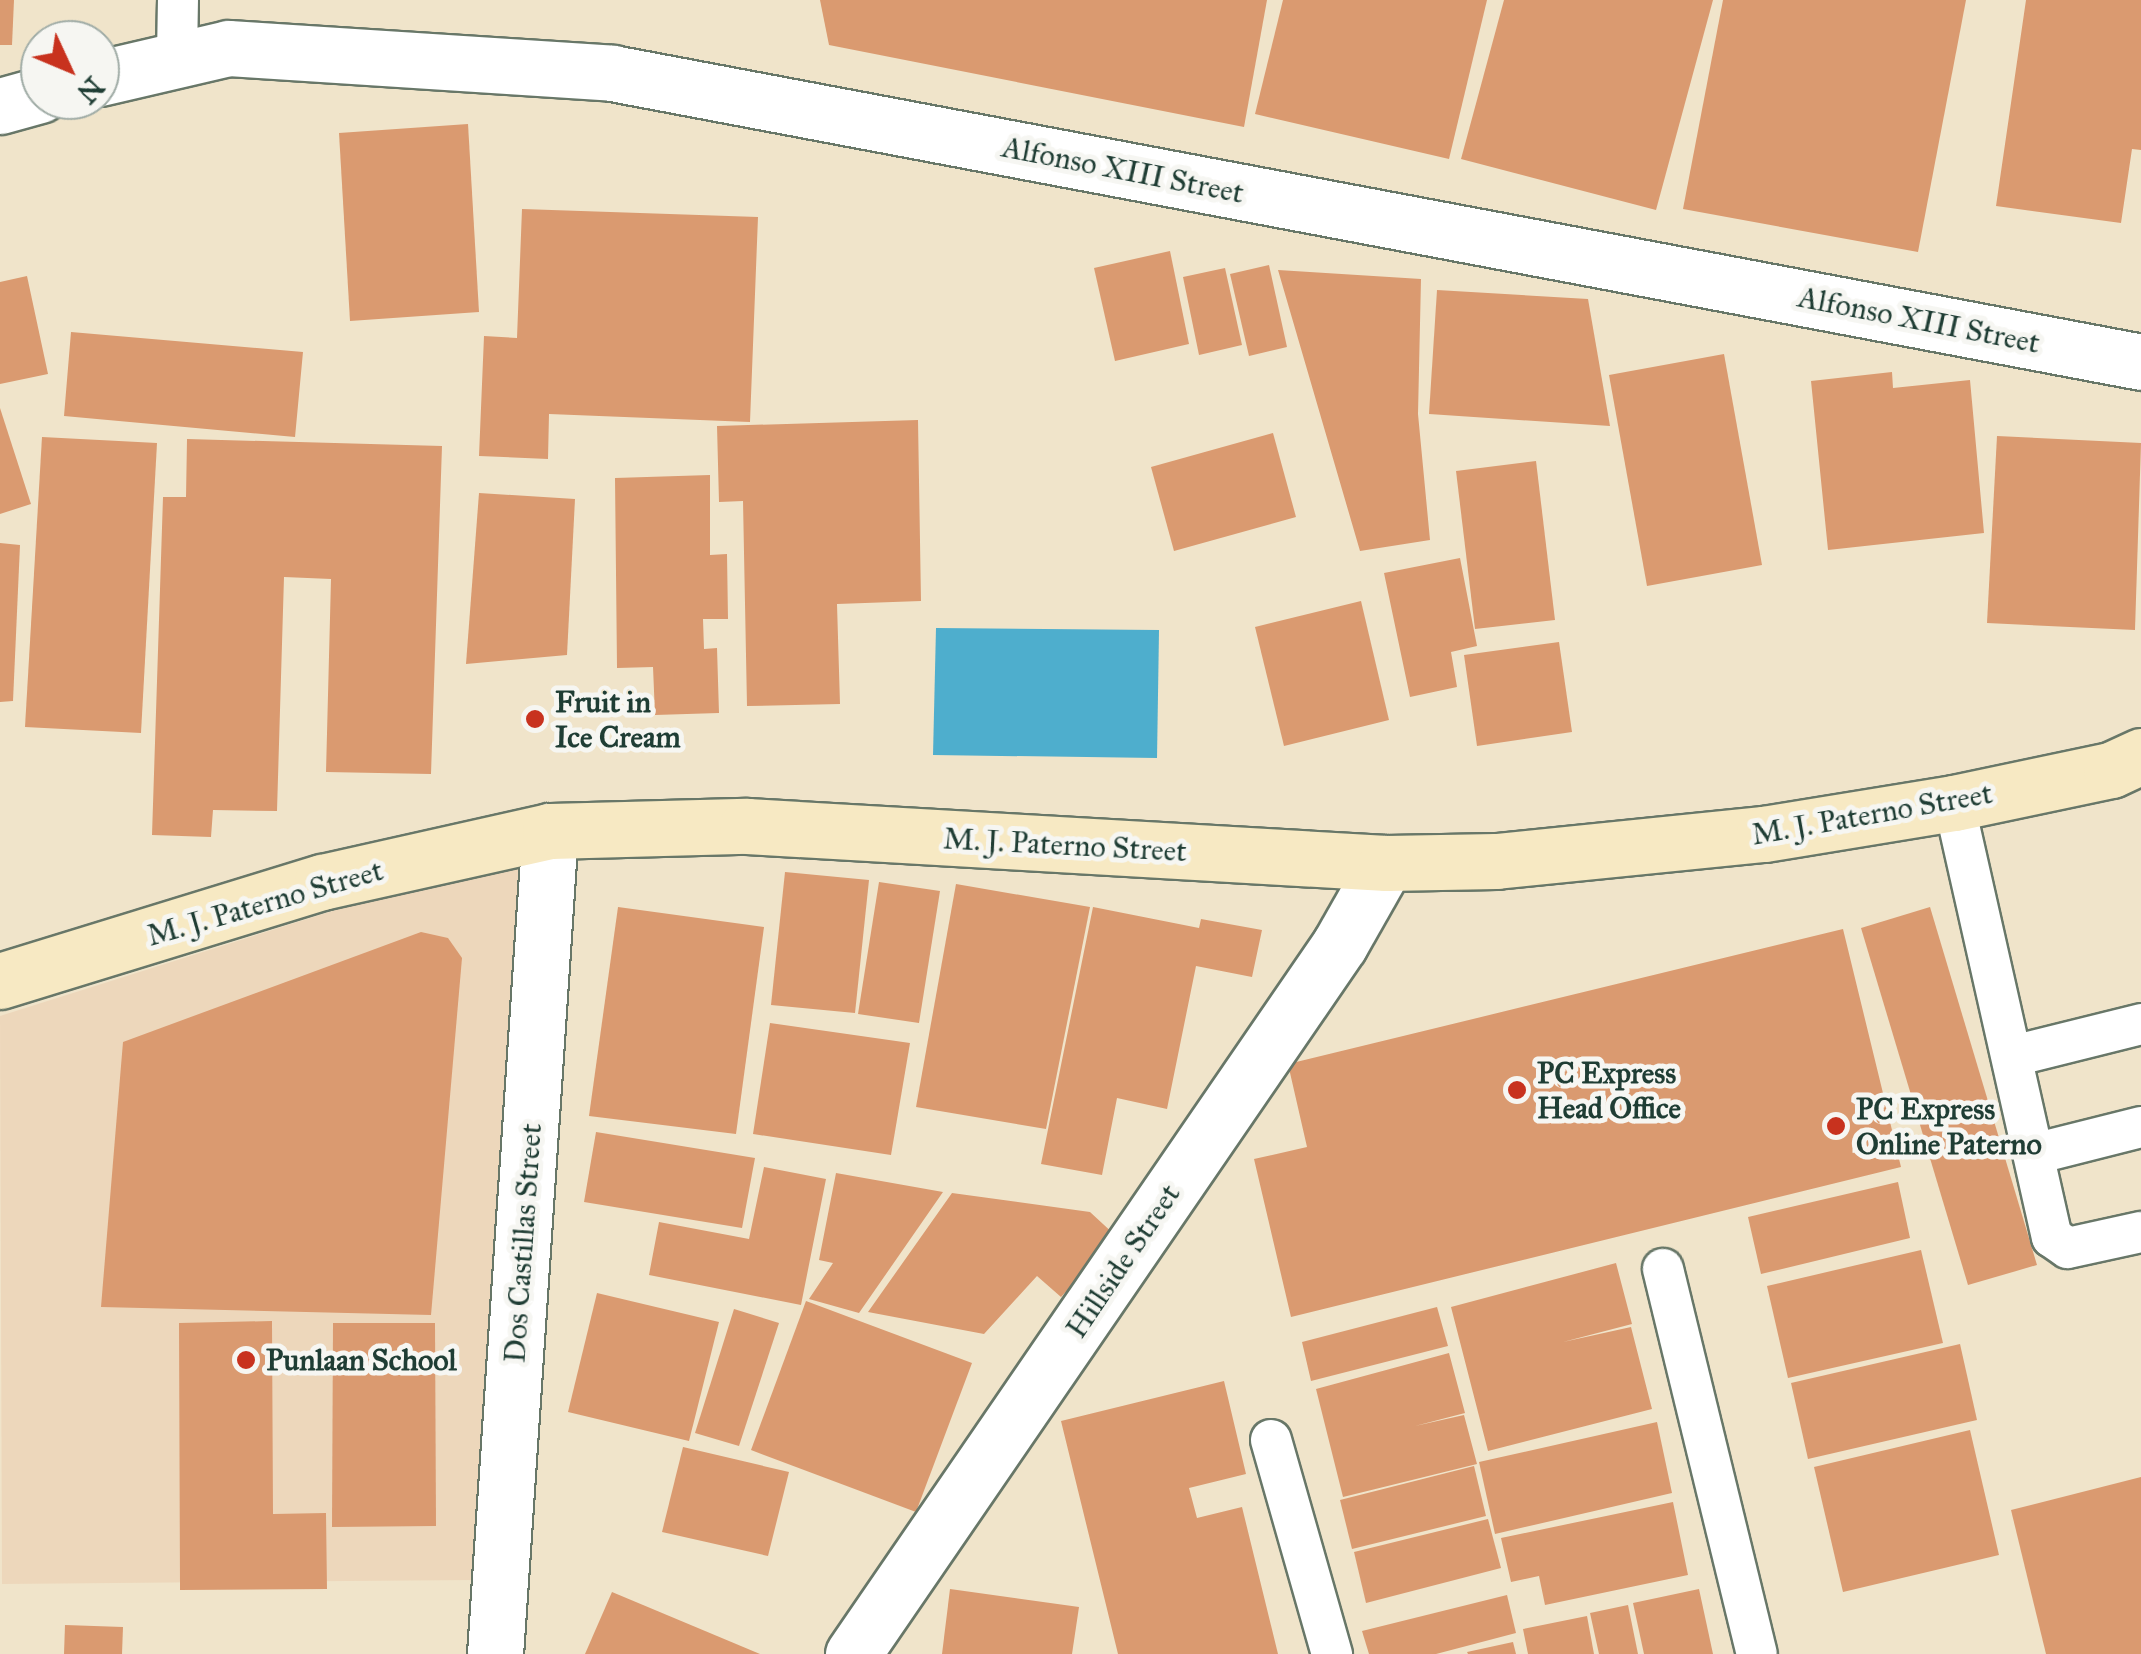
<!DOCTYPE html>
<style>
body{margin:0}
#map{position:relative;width:2141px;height:1654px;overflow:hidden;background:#f0e4ca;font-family:"IM FELL Great Primer",serif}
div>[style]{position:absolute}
.built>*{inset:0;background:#edd7bb}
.water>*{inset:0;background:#4eaecd}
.building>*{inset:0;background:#da9a70}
.roads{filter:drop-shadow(2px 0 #687768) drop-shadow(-2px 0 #687768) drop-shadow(0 2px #687768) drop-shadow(0 -2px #687768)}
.service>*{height:40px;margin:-20px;padding:0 20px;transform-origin:20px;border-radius:20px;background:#fff}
.minor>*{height:55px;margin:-27.5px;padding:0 27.5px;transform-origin:27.5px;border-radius:27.5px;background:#fff}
.secondary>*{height:55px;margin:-27.5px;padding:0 27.5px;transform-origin:27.5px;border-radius:27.5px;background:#f7e9c3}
.dots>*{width:28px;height:28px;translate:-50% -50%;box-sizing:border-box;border:5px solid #f6f6f2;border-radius:50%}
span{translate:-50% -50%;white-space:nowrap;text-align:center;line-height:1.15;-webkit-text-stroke:10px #f6f6f2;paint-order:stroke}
.street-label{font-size:30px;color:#1f3d34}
.poi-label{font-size:30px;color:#1f3d34;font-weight:700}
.left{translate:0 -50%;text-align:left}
.north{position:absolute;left:20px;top:20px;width:100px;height:100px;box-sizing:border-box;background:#f6f6f2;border:2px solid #a0aca6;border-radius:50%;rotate:134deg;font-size:28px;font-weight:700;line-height:40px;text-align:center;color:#1f3d34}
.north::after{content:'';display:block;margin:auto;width:35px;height:45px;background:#c8321e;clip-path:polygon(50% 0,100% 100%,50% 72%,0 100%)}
</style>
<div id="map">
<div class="built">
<i style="clip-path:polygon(526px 850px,473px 1580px,2px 1584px,0 1016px)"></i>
</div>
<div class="water">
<i style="clip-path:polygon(936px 628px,1159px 630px,1157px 758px,933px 755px)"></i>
</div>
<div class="building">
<i style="clip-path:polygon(0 0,14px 0,12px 45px,0 45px)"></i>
<i style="clip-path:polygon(820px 0,1267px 0,1244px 127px,829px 45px)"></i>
<i style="clip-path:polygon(1283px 0,1487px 0,1449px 159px,1255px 114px)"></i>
<i style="clip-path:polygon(1504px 0,1713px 0,1656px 210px,1461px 159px)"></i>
<i style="clip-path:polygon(1723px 0,1966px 0,1918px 252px,1683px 209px)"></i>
<i style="clip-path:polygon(2026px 0,2141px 0,2141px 150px,2132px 149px,2121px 223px,1996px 206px)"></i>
<i style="clip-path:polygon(468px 124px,479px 312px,350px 321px,339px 133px)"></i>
<i style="clip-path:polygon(522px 209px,758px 217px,750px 422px,549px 414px,548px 459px,479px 456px,484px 336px,517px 338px)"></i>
<i style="clip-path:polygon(1170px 251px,1189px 344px,1115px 361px,1094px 268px)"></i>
<i style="clip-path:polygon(1269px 265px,1287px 347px,1249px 356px,1230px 274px)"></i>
<i style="clip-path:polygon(1225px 268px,1242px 345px,1199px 355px,1183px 277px)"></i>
<i style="clip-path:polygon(1278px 270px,1421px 279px,1418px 414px,1430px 540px,1360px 551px)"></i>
<i style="clip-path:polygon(27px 276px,48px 374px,0 384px,0 282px)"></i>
<i style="clip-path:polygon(1437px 290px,1588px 299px,1610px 426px,1429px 414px)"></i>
<i style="clip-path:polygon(71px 332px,303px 352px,295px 437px,64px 416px)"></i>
<i style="clip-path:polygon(1724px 354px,1762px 565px,1647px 586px,1609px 375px)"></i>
<i style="clip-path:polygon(1892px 372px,1893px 388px,1970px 380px,1984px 533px,1828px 550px,1811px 381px)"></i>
<i style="clip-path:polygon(0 408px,31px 504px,0 514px)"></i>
<i style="clip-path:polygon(918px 420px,921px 601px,837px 604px,840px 704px,747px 706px,743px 501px,719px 502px,717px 426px)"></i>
<i style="clip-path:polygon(1273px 433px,1296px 517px,1174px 551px,1151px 467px)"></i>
<i style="clip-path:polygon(1997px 436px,2141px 443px,2135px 630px,1987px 623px)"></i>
<i style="clip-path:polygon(42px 437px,157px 443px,141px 733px,25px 727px)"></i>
<i style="clip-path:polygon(187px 439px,442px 446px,431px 774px,326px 772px,331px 579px,284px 577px,277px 811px,213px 810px,211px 837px,152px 835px,163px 497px,186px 497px)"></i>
<i style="clip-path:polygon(1536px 461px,1555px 620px,1475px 629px,1456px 471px)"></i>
<i style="clip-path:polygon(710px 475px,710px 555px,727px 554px,728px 619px,703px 619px,704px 649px,717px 648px,719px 713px,655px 715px,653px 667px,617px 668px,615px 478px)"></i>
<i style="clip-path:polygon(479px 493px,575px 499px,567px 655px,466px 664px)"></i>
<i style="clip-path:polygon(0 543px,20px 545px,13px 701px,0 702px)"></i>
<i style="clip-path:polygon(1460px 558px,1477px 646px,1451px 652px,1457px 687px,1410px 697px,1384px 573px)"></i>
<i style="clip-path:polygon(1361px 601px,1389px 720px,1284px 746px,1255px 627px)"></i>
<i style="clip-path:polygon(1559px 642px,1572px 732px,1477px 746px,1464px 655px)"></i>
<i style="clip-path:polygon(785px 872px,869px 880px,855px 1013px,771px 1005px)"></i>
<i style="clip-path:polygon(879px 882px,940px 891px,919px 1023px,858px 1014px)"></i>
<i style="clip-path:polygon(956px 884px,1090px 907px,1046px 1129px,916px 1107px)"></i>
<i style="clip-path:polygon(618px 907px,764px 927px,736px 1134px,589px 1116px)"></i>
<i style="clip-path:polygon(1093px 907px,1199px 928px,1201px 919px,1262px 930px,1252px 977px,1196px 966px,1167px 1109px,1117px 1098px,1102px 1175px,1041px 1164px)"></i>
<i style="clip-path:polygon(1930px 907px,2037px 1265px,1968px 1285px,1861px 928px)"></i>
<i style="clip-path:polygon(1843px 929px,1901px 1167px,1291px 1317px,1254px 1159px,1307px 1147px,1288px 1064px)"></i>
<i style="clip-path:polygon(421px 932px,448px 938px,462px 958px,431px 1315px,101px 1307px,123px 1042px)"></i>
<i style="clip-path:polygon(770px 1023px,910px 1043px,891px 1155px,753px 1134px)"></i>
<i style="clip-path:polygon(596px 1132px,755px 1158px,742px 1228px,584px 1202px)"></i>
<i style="clip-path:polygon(764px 1167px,826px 1179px,801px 1305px,649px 1275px,659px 1222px,749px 1239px)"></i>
<i style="clip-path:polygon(836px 1173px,943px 1192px,859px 1313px,809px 1299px,833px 1263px,819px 1260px)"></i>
<i style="clip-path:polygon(1898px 1182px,1910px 1238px,1761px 1274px,1748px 1217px)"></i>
<i style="clip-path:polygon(952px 1193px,1090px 1212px,1116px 1236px,1061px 1297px,1037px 1276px,984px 1334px,868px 1312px)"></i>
<i style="clip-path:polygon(1921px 1250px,1943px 1343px,1788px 1378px,1767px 1286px)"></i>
<i style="clip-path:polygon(1616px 1263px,1632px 1324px,1563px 1342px,1631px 1327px,1652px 1409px,1488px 1451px,1451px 1307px)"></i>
<i style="clip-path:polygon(597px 1293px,719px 1322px,689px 1441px,568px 1412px)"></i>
<i style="clip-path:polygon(806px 1301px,972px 1363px,916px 1512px,751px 1450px)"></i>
<i style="clip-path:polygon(1437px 1307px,1448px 1346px,1311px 1381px,1302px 1342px)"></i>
<i style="clip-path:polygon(734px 1309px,779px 1323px,739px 1446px,695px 1433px)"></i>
<i style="clip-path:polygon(272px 1321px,273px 1514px,326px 1513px,327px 1589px,180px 1590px,179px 1323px)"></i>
<i style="clip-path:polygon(333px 1323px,435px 1323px,436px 1526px,332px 1527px)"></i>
<i style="clip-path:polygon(1960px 1344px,1977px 1420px,1808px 1459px,1791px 1383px)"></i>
<i style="clip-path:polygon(1449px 1353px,1465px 1413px,1415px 1426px,1464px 1415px,1477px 1464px,1343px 1497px,1316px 1389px)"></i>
<i style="clip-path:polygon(1224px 1381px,1246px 1474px,1189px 1488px,1197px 1518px,1242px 1507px,1278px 1654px,1118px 1654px,1061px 1421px)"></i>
<i style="clip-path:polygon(1657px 1422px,1672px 1493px,1495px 1534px,1479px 1462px)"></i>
<i style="clip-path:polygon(1970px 1430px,1999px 1555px,1843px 1592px,1814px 1467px)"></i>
<i style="clip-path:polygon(683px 1447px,789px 1472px,768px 1556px,662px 1532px)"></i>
<i style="clip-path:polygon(1474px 1466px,1486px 1516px,1352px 1549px,1340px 1500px)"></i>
<i style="clip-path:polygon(2141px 1477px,2141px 1654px,2046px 1654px,2011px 1510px)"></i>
<i style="clip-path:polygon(1673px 1502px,1688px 1575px,1545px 1605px,1539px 1576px,1511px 1582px,1501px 1538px)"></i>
<i style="clip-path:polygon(1488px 1519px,1501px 1568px,1366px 1603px,1354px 1552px)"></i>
<i style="clip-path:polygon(950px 1589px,1079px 1607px,1072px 1654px,942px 1654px)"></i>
<i style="clip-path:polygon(1699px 1589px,1713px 1654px,1644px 1654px,1633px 1603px)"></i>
<i style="clip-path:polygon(612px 1592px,760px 1654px,585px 1654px)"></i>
<i style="clip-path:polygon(1507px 1595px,1516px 1633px,1436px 1654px,1369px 1654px,1362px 1631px)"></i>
<i style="clip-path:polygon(1628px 1605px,1638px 1654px,1599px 1654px,1590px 1613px)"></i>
<i style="clip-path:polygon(1587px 1616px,1594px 1654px,1528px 1654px,1523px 1629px)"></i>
<i style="clip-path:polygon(65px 1625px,123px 1627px,122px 1654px,64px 1654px)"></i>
<i style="clip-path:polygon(1513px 1642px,1516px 1654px,1468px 1654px,1467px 1652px)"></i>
</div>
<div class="roads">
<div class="service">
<i style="left:177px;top:56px;width:56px;rotate:-89deg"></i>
<i style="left:1954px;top:803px;width:445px;rotate:77.3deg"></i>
<i style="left:2052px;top:1237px;width:19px;rotate:35deg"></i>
<i style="left:2068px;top:1248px;width:75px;rotate:-12.4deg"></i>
<i style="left:2013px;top:1056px;width:132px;rotate:-14deg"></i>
<i style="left:2034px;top:1154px;width:110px;rotate:-14.2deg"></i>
<i style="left:1663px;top:1269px;width:396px;rotate:76.3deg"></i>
<i style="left:1271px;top:1440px;width:223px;rotate:74.1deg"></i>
</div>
<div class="minor">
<i style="left:100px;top:78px;width:132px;rotate:-13.1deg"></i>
<i style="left:229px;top:48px;width:384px;rotate:3.7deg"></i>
<i style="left:612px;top:73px;width:1556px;rotate:10.7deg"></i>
<i style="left:0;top:106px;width:41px;rotate:-15.4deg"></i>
<i style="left:495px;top:1654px;width:825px;rotate:-86.18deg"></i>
<i style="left:853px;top:1654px;width:861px;rotate:-55.55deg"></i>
<i style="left:1340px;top:944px;width:93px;rotate:-60.4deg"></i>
</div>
<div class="secondary">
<i style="left:0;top:981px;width:337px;rotate:-17.1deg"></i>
<i style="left:322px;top:882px;width:234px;rotate:-12.6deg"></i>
<i style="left:550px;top:831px;width:197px;rotate:-1.5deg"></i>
<i style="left:747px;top:826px;width:640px;rotate:3.31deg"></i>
<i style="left:1386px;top:863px;width:110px;rotate:-1deg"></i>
<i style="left:1496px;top:861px;width:269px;rotate:-5.8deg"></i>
<i style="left:1764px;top:834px;width:193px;rotate:-9.3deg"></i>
<i style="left:1954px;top:803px;width:160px;rotate:-11.9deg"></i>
<i style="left:2111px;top:770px;width:33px;rotate:-25deg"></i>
</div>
</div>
<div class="dots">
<i style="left:535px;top:719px;background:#c8321e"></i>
<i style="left:1517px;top:1090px;background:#c8321e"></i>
<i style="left:1836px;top:1126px;background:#c8321e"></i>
<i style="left:246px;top:1360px;background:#c8321e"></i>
</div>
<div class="street-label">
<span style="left:1123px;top:170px;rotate:11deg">Alfonso XIII Street</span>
<span style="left:1919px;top:320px;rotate:11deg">Alfonso XIII Street</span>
<span style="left:1872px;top:814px;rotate:-10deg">M. J. Paterno Street</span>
<span style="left:1065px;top:845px;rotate:3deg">M. J. Paterno Street</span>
<span style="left:265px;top:903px;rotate:-16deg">M. J. Paterno Street</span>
<span style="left:523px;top:1243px;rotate:-86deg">Dos Castillas Street</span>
<span style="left:1123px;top:1261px;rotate:-56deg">Hillside Street</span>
</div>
<div class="poi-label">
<span class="left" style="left:555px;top:719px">Fruit in<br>Ice Cream</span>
<span class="left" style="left:1537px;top:1090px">PC Express<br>Head Office</span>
<span class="left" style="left:1856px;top:1126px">PC Express<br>Online Paterno</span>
<span class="left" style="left:266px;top:1360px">Punlaan School</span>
</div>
<div class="north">N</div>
</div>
